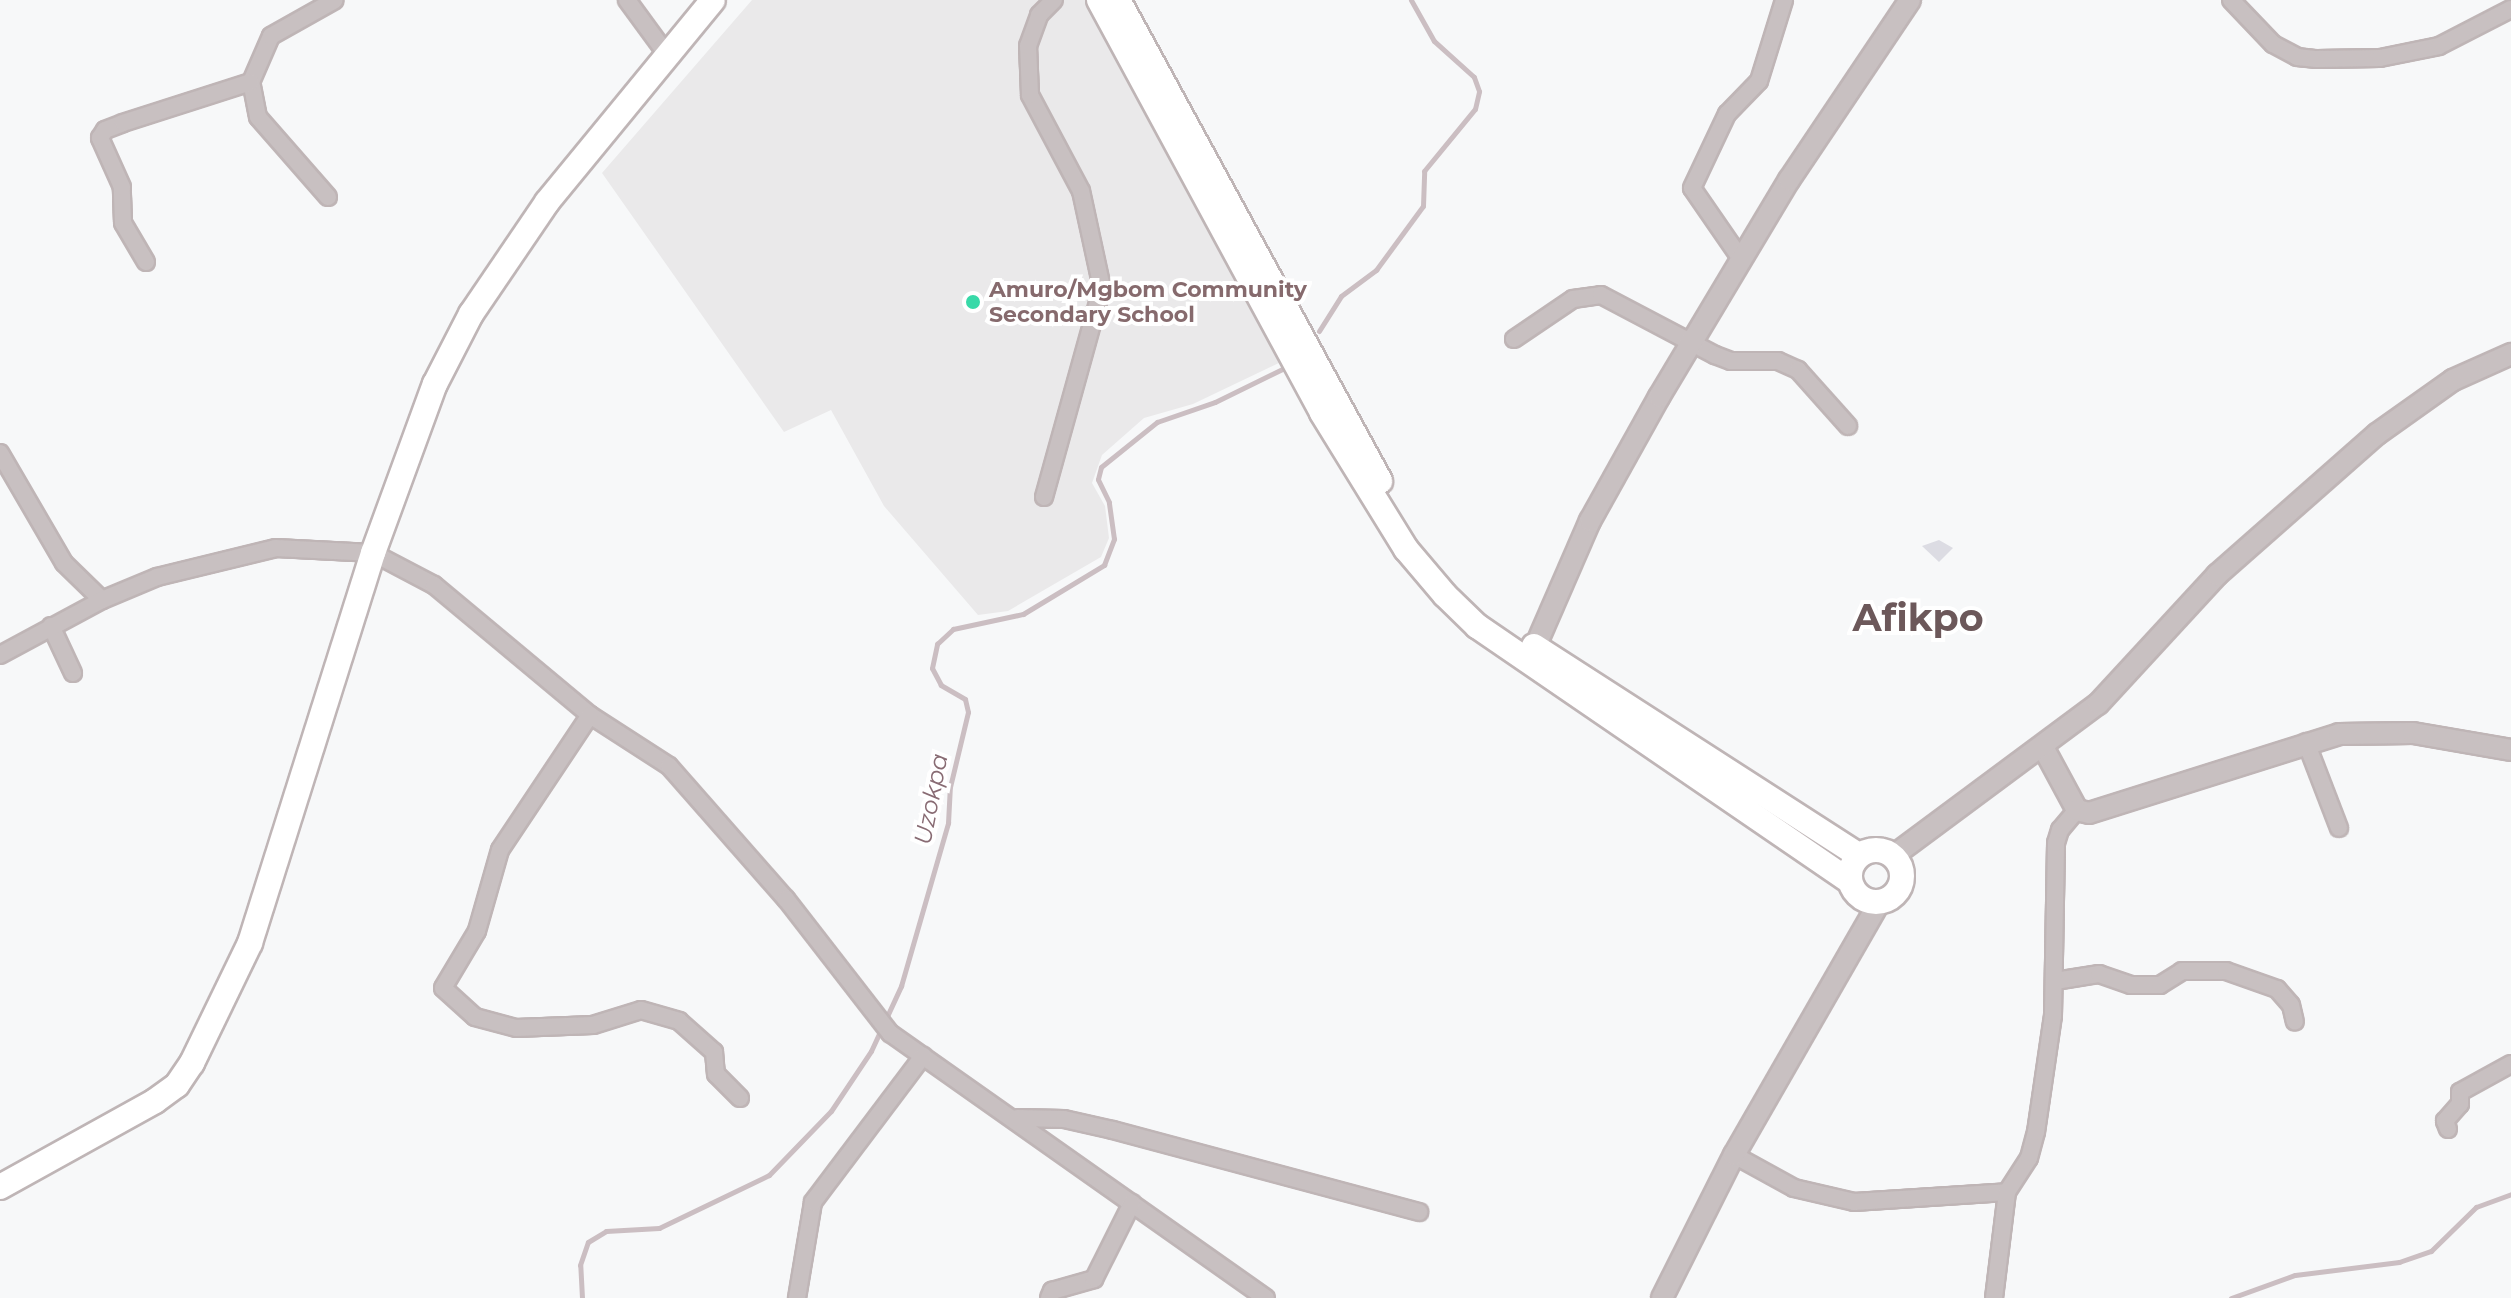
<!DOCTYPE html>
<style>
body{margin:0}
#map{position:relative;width:2511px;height:1298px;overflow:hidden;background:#f7f8f9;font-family:Montserrat,sans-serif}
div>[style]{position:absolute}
.built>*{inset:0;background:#eae9ea}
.green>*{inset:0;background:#dcdce3}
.stream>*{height:5px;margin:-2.5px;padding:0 2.5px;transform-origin:2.5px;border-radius:2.5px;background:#cbbec2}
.roads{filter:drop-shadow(2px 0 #bfb5b6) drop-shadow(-2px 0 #bfb5b6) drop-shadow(0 2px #bfb5b6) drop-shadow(0 -2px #bfb5b6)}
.minor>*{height:16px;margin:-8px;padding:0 8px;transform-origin:8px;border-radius:8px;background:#c8c0c1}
.tertiary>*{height:20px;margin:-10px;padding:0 10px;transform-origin:10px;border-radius:10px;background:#c8c0c1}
.secondary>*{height:24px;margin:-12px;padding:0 12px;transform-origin:12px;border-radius:12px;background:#fff}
.secondary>.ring{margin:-12px;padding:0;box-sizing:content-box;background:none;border:24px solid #fff;border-radius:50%}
.dots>*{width:22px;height:22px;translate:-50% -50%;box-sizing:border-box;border:4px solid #fff;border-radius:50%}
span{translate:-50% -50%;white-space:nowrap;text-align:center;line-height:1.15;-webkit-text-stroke:8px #fff;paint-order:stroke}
.poi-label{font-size:22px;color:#866a6d;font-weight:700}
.left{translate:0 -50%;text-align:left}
.water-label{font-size:24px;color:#886b73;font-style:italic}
.town-label{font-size:38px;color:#6c585a;font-weight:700}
</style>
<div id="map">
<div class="built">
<i style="clip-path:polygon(752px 0,1090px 0,1285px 360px,1193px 404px,1144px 418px,1102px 455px,1092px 483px,1105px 506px,1109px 538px,1101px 557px,1008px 611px,978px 615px,884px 506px,831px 410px,784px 432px,602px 173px)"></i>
</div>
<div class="green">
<i style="clip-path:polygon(1939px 540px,1953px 548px,1939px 562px,1922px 546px)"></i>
</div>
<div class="stream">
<i style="left:1319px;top:331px;width:41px;rotate:-57.8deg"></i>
<i style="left:1341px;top:296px;width:44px;rotate:-36.6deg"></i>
<i style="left:1376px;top:270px;width:79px;rotate:-53.7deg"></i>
<i style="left:1423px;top:206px;width:35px;rotate:-88deg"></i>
<i style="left:1424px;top:171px;width:80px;rotate:-50.6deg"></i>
<i style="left:1475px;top:109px;width:18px;rotate:-77deg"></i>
<i style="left:1479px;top:91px;width:15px;rotate:-110deg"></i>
<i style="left:1474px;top:77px;width:54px;rotate:-138deg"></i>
<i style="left:1434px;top:41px;width:47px;rotate:-119.3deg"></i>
<i style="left:582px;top:1298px;width:33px;rotate:-93deg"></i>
<i style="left:580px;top:1265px;width:24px;rotate:-71deg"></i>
<i style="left:588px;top:1242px;width:21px;rotate:-31deg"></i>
<i style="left:606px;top:1231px;width:53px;rotate:-3.2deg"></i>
<i style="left:659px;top:1228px;width:122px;rotate:-25.7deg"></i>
<i style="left:769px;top:1175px;width:89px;rotate:-45.9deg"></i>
<i style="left:831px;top:1111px;width:72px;rotate:-56.3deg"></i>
<i style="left:871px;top:1051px;width:72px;rotate:-65.2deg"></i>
<i style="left:901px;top:986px;width:170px;rotate:-73.9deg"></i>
<i style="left:948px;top:823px;width:36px;rotate:-87deg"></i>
<i style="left:950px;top:787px;width:77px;rotate:-76.5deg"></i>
<i style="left:968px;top:712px;width:13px;rotate:-103deg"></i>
<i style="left:965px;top:699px;width:28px;rotate:-150deg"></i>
<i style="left:941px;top:685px;width:19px;rotate:-118deg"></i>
<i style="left:932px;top:668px;width:25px;rotate:-78deg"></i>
<i style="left:937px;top:644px;width:22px;rotate:-43deg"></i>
<i style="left:953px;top:629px;width:72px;rotate:-12.1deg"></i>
<i style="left:1023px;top:614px;width:95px;rotate:-31.2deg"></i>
<i style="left:1104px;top:565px;width:28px;rotate:-69deg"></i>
<i style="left:1114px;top:539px;width:37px;rotate:-98deg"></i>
<i style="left:1109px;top:502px;width:25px;rotate:-116deg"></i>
<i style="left:1098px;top:479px;width:12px;rotate:-76deg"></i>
<i style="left:1101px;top:467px;width:72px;rotate:-38.8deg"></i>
<i style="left:1157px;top:422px;width:61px;rotate:-19deg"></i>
<i style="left:1215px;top:402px;width:75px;rotate:-26.2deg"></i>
<i style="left:2231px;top:1298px;width:68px;rotate:-19.8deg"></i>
<i style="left:2295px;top:1275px;width:105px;rotate:-7.1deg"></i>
<i style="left:2399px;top:1262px;width:34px;rotate:-19deg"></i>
<i style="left:2431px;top:1251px;width:63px;rotate:-44.4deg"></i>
<i style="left:2476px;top:1207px;width:37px;rotate:-20deg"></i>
</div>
<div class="roads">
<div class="minor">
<i style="left:627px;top:0;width:69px;rotate:53.8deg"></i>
<i style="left:2231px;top:0;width:61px;rotate:46.3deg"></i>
<i style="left:2273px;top:44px;width:27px;rotate:28deg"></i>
<i style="left:2297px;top:57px;width:20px;rotate:6deg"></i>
<i style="left:2317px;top:59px;width:63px;rotate:-0.9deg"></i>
<i style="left:2380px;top:58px;width:60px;rotate:-11.5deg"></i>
<i style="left:2439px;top:46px;width:81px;rotate:-27.2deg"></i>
<i style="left:328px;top:197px;width:106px;rotate:-131.2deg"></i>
<i style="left:258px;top:117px;width:36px;rotate:-101deg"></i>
<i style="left:251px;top:82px;width:50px;rotate:-66.5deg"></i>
<i style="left:271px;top:36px;width:73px;rotate:-29.4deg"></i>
<i style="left:1741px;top:259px;width:86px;rotate:-124.6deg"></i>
<i style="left:1692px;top:188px;width:82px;rotate:-64.7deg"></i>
<i style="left:1727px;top:114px;width:46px;rotate:-45.9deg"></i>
<i style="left:1759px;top:81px;width:85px;rotate:-72.8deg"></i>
<i style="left:146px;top:262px;width:45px;rotate:-120.5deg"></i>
<i style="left:123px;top:223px;width:36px;rotate:-92deg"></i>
<i style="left:122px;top:187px;width:54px;rotate:-114.2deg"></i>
<i style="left:100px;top:138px;width:9px;rotate:-58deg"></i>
<i style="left:105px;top:130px;width:19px;rotate:-21deg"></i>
<i style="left:123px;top:123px;width:134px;rotate:-17.8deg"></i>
<i style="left:1514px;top:339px;width:71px;rotate:-34.1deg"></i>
<i style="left:1573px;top:299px;width:28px;rotate:-8deg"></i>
<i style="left:1601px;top:295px;width:129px;rotate:27.8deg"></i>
<i style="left:1715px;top:355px;width:17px;rotate:21deg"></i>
<i style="left:1731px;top:361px;width:47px"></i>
<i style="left:1778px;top:361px;width:22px;rotate:24deg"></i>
<i style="left:1798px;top:370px;width:75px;rotate:48.2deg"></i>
<i style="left:0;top:453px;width:127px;rotate:59.8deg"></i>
<i style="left:64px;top:563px;width:53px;rotate:44.2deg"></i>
<i style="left:1044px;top:497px;width:217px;rotate:-74.5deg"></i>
<i style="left:1102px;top:288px;width:99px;rotate:-102.2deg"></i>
<i style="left:1081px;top:191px;width:109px;rotate:-118deg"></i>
<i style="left:1030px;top:95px;width:49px;rotate:-92.3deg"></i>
<i style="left:1028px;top:46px;width:33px;rotate:-70deg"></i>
<i style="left:1039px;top:15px;width:21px;rotate:-45deg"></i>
<i style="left:51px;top:626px;width:52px;rotate:64.9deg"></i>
<i style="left:0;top:655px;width:116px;rotate:-28.3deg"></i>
<i style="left:102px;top:600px;width:60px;rotate:-22.7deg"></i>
<i style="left:157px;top:577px;width:122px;rotate:-13.7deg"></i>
<i style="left:276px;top:548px;width:97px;rotate:3deg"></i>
<i style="left:373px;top:553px;width:69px;rotate:27.7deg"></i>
<i style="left:434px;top:585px;width:203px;rotate:39.8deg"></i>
<i style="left:590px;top:715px;width:94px;rotate:32.8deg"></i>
<i style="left:669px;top:766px;width:177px;rotate:48.7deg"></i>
<i style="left:786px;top:899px;width:170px;rotate:52.2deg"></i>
<i style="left:890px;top:1033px;width:460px;rotate:35.2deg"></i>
<i style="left:590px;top:715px;width:162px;rotate:123.7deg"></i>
<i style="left:500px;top:850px;width:84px;rotate:105.9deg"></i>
<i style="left:477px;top:931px;width:66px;rotate:120.8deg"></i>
<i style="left:443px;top:988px;width:43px;rotate:42.2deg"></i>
<i style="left:475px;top:1017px;width:42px;rotate:15deg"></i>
<i style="left:516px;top:1028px;width:77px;rotate:-2.2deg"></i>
<i style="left:593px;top:1025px;width:50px;rotate:-17.4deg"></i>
<i style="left:641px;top:1010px;width:40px;rotate:16deg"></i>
<i style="left:679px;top:1021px;width:47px;rotate:41.5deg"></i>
<i style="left:714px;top:1052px;width:22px;rotate:85deg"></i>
<i style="left:716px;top:1074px;width:34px;rotate:45deg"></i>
<i style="left:2306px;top:742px;width:92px;rotate:69deg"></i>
<i style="left:2055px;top:981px;width:45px;rotate:-9deg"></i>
<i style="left:2099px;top:974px;width:34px;rotate:19deg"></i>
<i style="left:2131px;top:985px;width:29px"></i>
<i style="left:2160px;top:985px;width:26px;rotate:-32deg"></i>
<i style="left:2182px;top:971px;width:44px"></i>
<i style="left:2226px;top:971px;width:54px;rotate:19.4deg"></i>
<i style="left:2277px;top:989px;width:21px;rotate:49deg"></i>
<i style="left:2291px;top:1005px;width:17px;rotate:77deg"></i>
<i style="left:1017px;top:1118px;width:47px;rotate:1.2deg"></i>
<i style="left:1064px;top:1119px;width:50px;rotate:12.7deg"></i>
<i style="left:1113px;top:1130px;width:317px;rotate:15deg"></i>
<i style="left:2448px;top:1129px;width:9px;rotate:-111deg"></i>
<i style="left:2445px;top:1121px;width:23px;rotate:-49deg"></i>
<i style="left:2460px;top:1104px;width:12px;rotate:-90deg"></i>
<i style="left:2460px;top:1092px;width:58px;rotate:-28.8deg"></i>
<i style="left:1734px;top:1155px;width:68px;rotate:28.8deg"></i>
<i style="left:1794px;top:1188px;width:62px;rotate:13.1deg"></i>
<i style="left:1854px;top:1202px;width:153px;rotate:-3.7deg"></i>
<i style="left:797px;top:1298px;width:97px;rotate:-80.5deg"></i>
<i style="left:813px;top:1202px;width:183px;rotate:-53deg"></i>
<i style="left:1049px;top:1298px;width:8px;rotate:-67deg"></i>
<i style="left:1052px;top:1291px;width:44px;rotate:-15.9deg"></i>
<i style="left:1094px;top:1279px;width:85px;rotate:-63.4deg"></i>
<i style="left:1994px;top:1298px;width:107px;rotate:-83deg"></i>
<i style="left:2007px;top:1192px;width:40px;rotate:-57.1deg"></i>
<i style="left:2029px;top:1158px;width:27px;rotate:-75deg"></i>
<i style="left:2036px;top:1132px;width:117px;rotate:-81.7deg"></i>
<i style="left:2053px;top:1016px;width:173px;rotate:-89deg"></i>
<i style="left:2056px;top:843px;width:14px;rotate:-73deg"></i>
<i style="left:2060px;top:830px;width:26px;rotate:-50deg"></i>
</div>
<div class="tertiary">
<i style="left:1529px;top:661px;width:153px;rotate:-66.5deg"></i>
<i style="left:1590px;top:521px;width:142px;rotate:-60.9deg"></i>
<i style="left:1659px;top:397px;width:253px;rotate:-59.1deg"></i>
<i style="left:1789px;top:180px;width:217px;rotate:-56.1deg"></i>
<i style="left:2044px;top:749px;width:69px;rotate:61.6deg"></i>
<i style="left:2077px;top:810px;width:12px;rotate:14deg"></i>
<i style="left:2089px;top:813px;width:262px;rotate:-17.5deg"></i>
<i style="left:2339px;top:734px;width:74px;rotate:-0.8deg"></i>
<i style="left:2413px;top:733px;width:99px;rotate:9.8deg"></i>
<i style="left:1893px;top:856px;width:255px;rotate:-36.6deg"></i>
<i style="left:2098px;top:704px;width:176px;rotate:-47.3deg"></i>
<i style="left:2217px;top:575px;width:213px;rotate:-41.4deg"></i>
<i style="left:2377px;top:434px;width:93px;rotate:-35.4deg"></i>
<i style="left:2453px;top:380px;width:64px;rotate:-24.1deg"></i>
<i style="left:1662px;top:1298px;width:160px;rotate:-63.3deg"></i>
<i style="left:1734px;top:1155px;width:291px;rotate:-60.1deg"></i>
</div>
<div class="secondary">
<i style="left:1099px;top:0;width:469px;rotate:61.6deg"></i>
<i style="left:1322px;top:413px;width:160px;rotate:58.3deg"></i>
<i style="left:1406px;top:549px;width:60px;rotate:49.7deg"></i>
<i style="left:1445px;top:595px;width:45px;rotate:44.1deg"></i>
<i style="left:1477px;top:626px;width:452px;rotate:34.4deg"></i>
<i style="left:1118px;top:0;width:548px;rotate:61.42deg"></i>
<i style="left:1534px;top:646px;width:386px;rotate:32.8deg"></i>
<i class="ring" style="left:1850px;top:850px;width:28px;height:28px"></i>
<i style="left:0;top:1187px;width:177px;rotate:-29deg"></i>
<i style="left:155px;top:1101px;width:27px;rotate:-36deg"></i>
<i style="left:177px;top:1085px;width:27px;rotate:-56deg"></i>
<i style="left:192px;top:1063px;width:133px;rotate:-64.2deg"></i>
<i style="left:250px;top:943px;width:409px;rotate:-72.5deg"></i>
<i style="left:373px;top:553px;width:180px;rotate:-69.9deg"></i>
<i style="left:435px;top:384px;width:79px;rotate:-62.8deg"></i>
<i style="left:471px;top:314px;width:135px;rotate:-55.8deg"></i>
<i style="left:547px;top:202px;width:261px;rotate:-50.6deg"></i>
</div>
</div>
<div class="dots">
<i style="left:973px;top:302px;background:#38d9a8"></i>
</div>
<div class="poi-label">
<span class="left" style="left:989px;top:302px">Amuro/Mgbom Community<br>Secondary School</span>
</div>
<div class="water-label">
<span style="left:931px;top:799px;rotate:-79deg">Uzokpa</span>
</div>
<div class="town-label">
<span style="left:1918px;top:618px">Afikpo</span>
</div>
</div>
